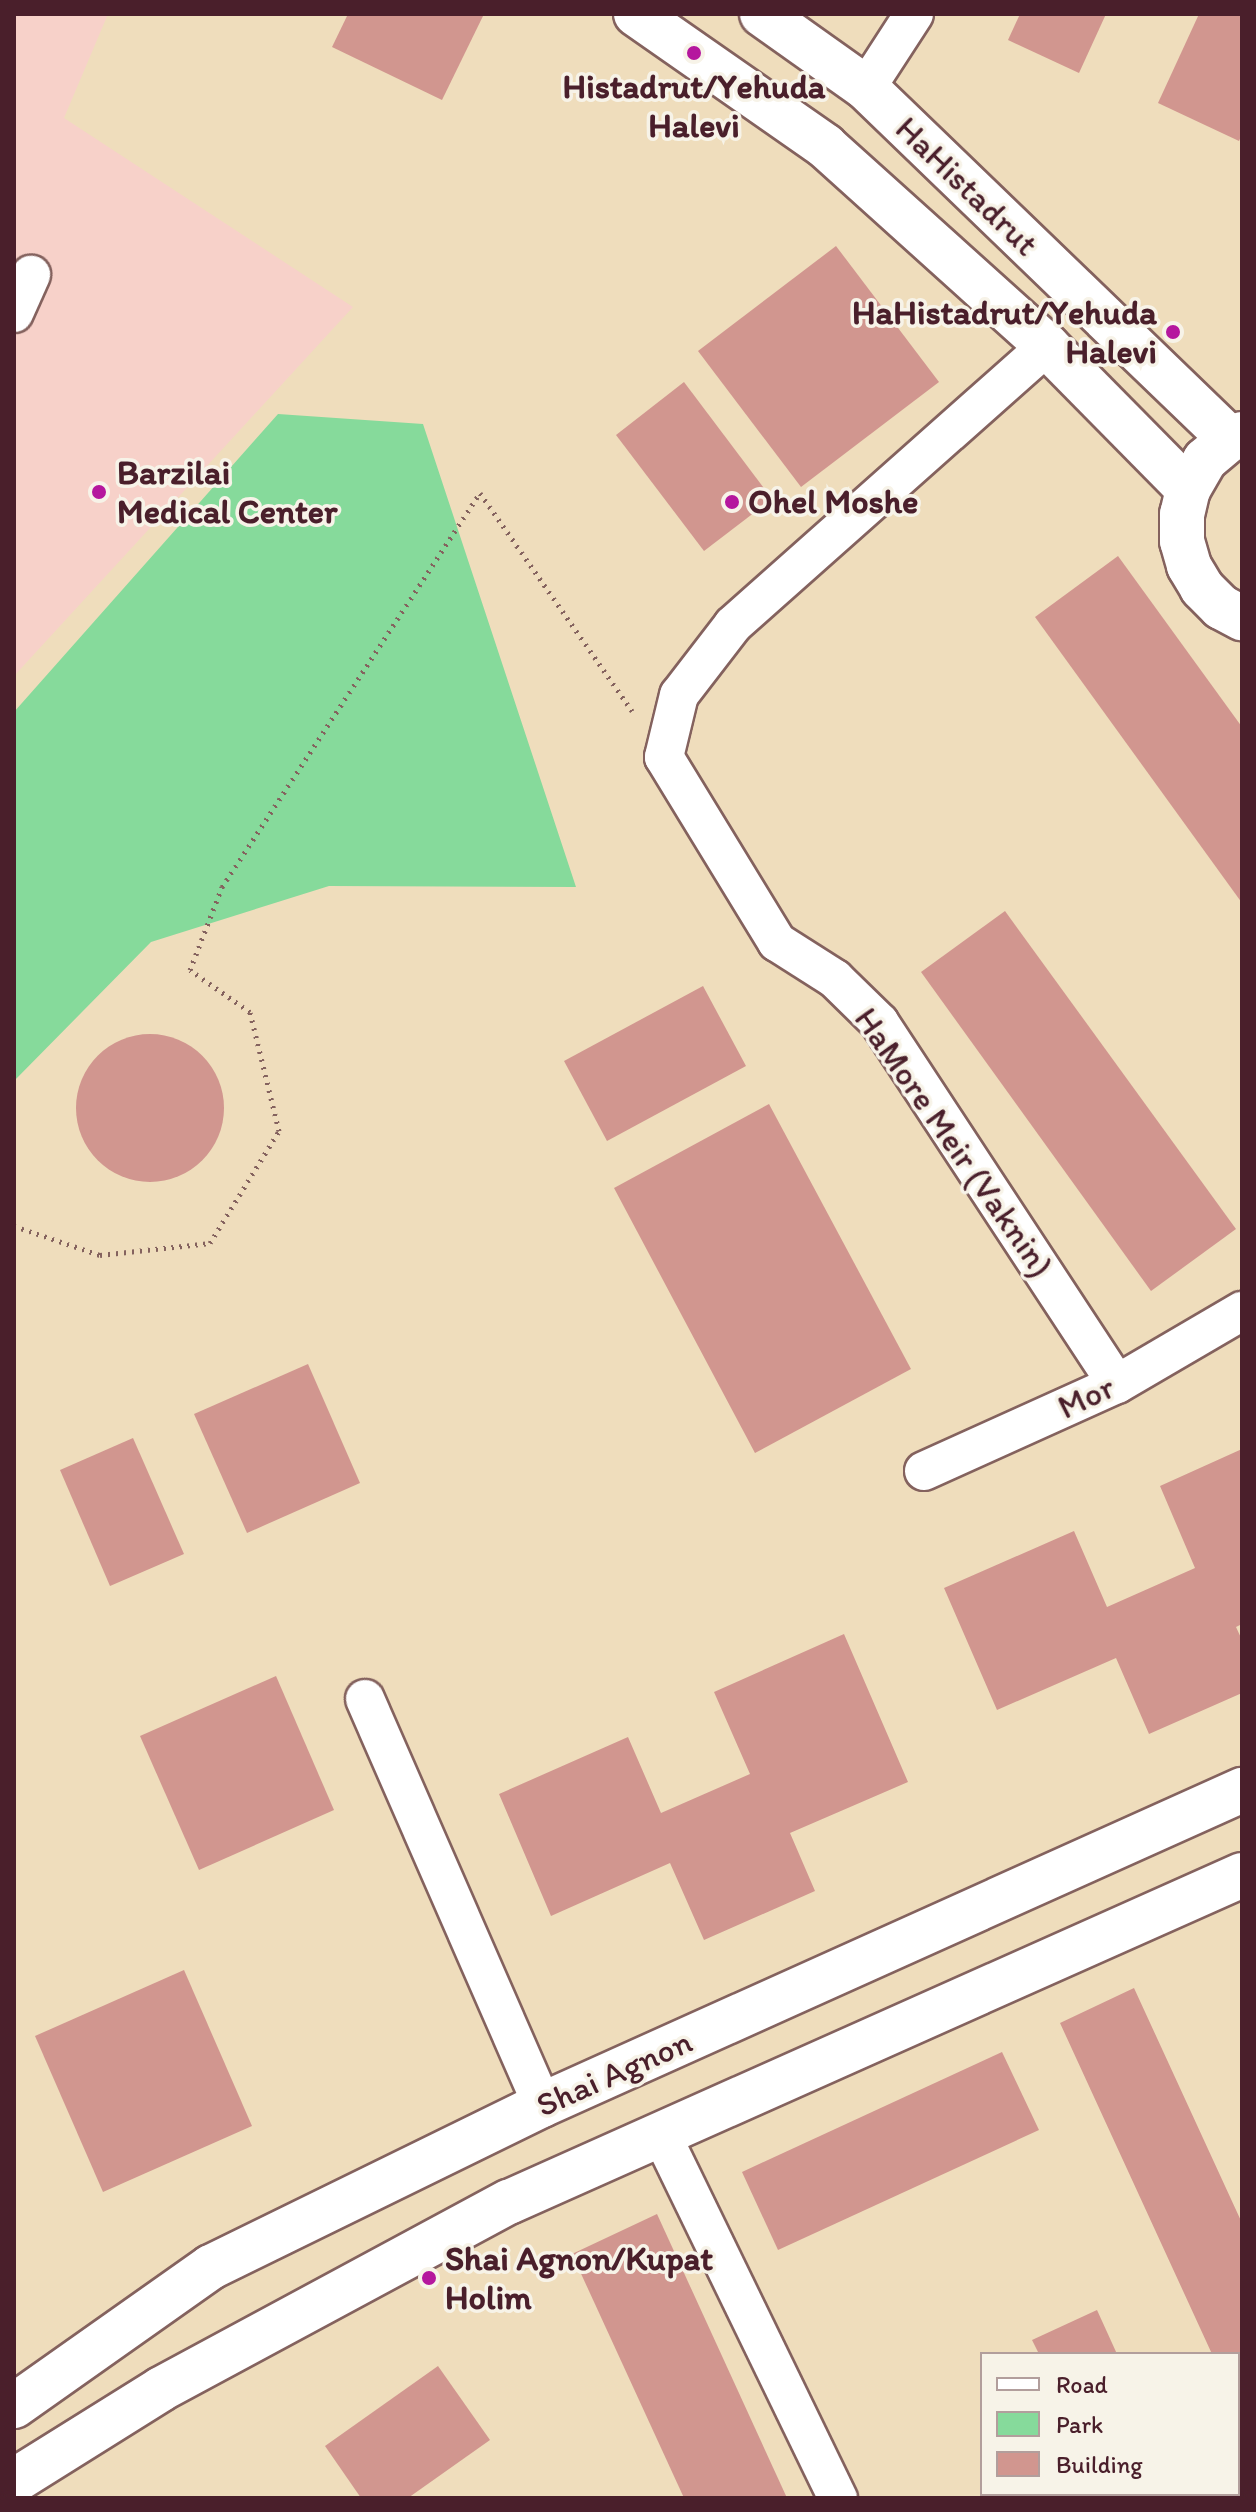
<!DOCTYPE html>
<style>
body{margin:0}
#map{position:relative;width:1256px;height:2512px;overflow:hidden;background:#efddbc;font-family:Itim,sans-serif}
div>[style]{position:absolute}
.built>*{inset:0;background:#f7d1c9}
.green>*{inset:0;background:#86da9b}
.building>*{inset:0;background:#d1968f}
.round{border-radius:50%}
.path>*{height:5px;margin-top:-2.5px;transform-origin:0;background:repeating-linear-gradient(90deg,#84625e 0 2px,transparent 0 8px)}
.roads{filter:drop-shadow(2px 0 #84625e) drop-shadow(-2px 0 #84625e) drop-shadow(0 2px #84625e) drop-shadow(0 -2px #84625e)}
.street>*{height:38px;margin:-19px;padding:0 19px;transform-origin:19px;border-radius:19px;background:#fff}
.secondary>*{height:44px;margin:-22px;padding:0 22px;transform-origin:22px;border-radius:22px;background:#fff}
.dots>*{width:22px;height:22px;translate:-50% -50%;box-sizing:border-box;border:4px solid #f7f3e8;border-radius:50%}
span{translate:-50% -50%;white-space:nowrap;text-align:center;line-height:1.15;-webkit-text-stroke:7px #f7f3e8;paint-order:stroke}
.poi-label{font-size:34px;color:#4a1f2b;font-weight:700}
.right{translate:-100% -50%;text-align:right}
.left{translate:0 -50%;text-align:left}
.street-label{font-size:34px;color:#4a1f2b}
.frame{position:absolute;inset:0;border:16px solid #4a1f2b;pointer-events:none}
.legend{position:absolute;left:980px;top:2352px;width:260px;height:144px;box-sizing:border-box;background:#f7f3e8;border:2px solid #b29e9c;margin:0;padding:10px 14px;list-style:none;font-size:24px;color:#4a1f2b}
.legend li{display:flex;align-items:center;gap:16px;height:40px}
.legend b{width:40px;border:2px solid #b29e9c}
</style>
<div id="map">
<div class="built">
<i style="clip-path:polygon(14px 14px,108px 14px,64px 118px,353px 307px,14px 676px)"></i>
</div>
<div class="green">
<i style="clip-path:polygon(278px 414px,423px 424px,576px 887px,329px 886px,151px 942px,14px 1081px,14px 712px)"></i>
</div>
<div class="building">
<i style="clip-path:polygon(348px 14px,484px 14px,442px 100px,332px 47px)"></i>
<i style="clip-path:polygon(1020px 14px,1106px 14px,1079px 73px,1008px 40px)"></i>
<i style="clip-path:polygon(1199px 14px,1242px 14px,1242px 134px,1239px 141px,1158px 103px)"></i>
<i style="clip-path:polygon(836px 246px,939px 382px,801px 487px,698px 351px)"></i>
<i style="clip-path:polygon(684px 382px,772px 499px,704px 551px,616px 435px)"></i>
<i style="clip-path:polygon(1118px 556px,1242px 727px,1242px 903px,1035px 617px)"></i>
<i style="clip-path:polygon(1005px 911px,1236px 1229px,1151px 1291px,921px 972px)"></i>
<i style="clip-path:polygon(703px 986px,746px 1066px,607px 1141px,564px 1061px)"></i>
<i class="round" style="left:76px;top:1034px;width:148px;height:148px"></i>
<i style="clip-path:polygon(769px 1104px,911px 1369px,755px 1453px,614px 1188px)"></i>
<i style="clip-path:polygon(308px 1364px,360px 1483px,247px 1533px,194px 1414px)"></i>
<i style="clip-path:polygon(133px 1438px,184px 1554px,110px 1586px,60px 1470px)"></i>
<i style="clip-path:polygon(1242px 1449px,1242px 1624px,1236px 1627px,1242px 1640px,1242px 1693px,1149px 1734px,1116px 1658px,997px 1710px,944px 1588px,1074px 1531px,1107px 1607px,1195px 1568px,1160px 1486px)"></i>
<i style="clip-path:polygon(844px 1634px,908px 1782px,790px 1833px,815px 1891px,704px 1940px,670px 1863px,551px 1916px,499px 1794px,628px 1737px,661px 1813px,750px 1774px,714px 1692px)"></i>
<i style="clip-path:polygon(276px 1676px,334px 1810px,199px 1870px,140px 1736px)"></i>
<i style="clip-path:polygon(184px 1970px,252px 2126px,103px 2192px,35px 2036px)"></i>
<i style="clip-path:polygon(1134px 1988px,1242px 2223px,1242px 2396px,1238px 2398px,1238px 2354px,1212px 2354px,1060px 2023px)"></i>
<i style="clip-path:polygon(1002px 2052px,1039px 2130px,778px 2250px,742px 2172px)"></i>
<i style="clip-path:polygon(657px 2214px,787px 2498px,684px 2498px,572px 2254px)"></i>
<i style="clip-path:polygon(1097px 2310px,1117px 2354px,1039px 2354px,1032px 2340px)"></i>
<i style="clip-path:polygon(438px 2366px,490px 2440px,408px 2498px,361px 2498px,325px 2446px)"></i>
</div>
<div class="path">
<i style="left:14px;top:1226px;width:91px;rotate:18.6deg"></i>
<i style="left:100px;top:1255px;width:111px;rotate:-6.2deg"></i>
<i style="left:210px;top:1243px;width:132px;rotate:-58.4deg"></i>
<i style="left:279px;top:1131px;width:122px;rotate:-103.7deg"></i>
<i style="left:250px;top:1012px;width:73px;rotate:-145deg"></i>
<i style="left:190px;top:970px;width:89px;rotate:-68.9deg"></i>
<i style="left:222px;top:887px;width:471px;rotate:-56.8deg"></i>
<i style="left:480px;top:493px;width:266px;rotate:55.1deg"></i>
</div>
<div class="roads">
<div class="street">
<i style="left:866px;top:88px;width:88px;rotate:-57deg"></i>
<i style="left:14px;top:313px;width:42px;rotate:-65.9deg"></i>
<i style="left:1047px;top:346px;width:420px;rotate:138.4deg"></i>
<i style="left:733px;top:625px;width:88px;rotate:127.6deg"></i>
<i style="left:679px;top:695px;width:64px;rotate:103.6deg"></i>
<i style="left:664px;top:757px;width:217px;rotate:58.6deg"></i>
<i style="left:777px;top:942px;width:69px;rotate:32.5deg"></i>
<i style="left:835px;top:979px;width:62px;rotate:44.3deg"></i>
<i style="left:879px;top:1022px;width:433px;rotate:56.7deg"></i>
<i style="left:924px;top:1471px;width:212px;rotate:-24.3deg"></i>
<i style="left:1117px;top:1384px;width:145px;rotate:-30.3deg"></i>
<i style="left:365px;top:1699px;width:443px;rotate:66.4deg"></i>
<i style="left:662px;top:2136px;width:403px;rotate:64.1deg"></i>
</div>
<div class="secondary">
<i style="left:636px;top:14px;width:231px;rotate:34.9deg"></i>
<i style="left:825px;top:146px;width:299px;rotate:42deg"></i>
<i style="left:1047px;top:346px;width:201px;rotate:45.4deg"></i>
<i style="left:762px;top:14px;width:128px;rotate:35.4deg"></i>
<i style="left:866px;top:88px;width:506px;rotate:43.96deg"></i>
<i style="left:1242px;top:434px;width:13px;rotate:157deg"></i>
<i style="left:1230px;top:439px;width:33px;rotate:140deg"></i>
<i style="left:1205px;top:460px;width:34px;rotate:120deg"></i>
<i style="left:1188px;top:489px;width:26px;rotate:103deg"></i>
<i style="left:1182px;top:514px;width:27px;rotate:90deg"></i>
<i style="left:1182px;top:541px;width:26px;rotate:74deg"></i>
<i style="left:1189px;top:566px;width:26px;rotate:59deg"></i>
<i style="left:1202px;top:588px;width:27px;rotate:45deg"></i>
<i style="left:1221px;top:607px;width:24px;rotate:28deg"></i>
<i style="left:14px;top:2406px;width:241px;rotate:-35.2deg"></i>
<i style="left:211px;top:2267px;width:369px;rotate:-26.1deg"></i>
<i style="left:542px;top:2105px;width:768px;rotate:-24.23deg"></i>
<i style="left:14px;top:2481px;width:173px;rotate:-32deg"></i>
<i style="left:161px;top:2389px;width:395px;rotate:-28.3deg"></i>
<i style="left:509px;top:2202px;width:803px;rotate:-24.04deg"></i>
</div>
</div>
<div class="dots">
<i style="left:694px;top:53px;background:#b5179e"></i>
<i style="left:1173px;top:332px;background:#b5179e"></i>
<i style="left:99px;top:492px;background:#b5179e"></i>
<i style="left:732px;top:502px;background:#b5179e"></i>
<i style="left:429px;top:2278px;background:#b5179e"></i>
</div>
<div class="poi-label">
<span style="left:694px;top:106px">Histadrut/Yehuda<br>Halevi</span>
<span class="right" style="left:1157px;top:332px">HaHistadrut/Yehuda<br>Halevi</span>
<span class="left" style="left:117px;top:492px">Barzilai<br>Medical Center</span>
<span class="left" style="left:748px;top:502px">Ohel Moshe</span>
<span class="left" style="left:445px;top:2278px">Shai Agnon/Kupat<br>Holim</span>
</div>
<div class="street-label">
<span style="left:967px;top:186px;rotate:44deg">HaHistadrut</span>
<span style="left:954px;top:1142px;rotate:55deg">HaMore Meir (Vaknin)</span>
<span style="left:1086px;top:1397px;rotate:-25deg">Mor</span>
<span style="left:614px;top:2073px;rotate:-24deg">Shai Agnon</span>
</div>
<div class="frame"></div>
<ul class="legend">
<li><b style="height:10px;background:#fff"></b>Road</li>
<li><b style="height:22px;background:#86da9b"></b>Park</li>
<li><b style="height:22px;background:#d1968f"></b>Building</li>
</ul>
</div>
